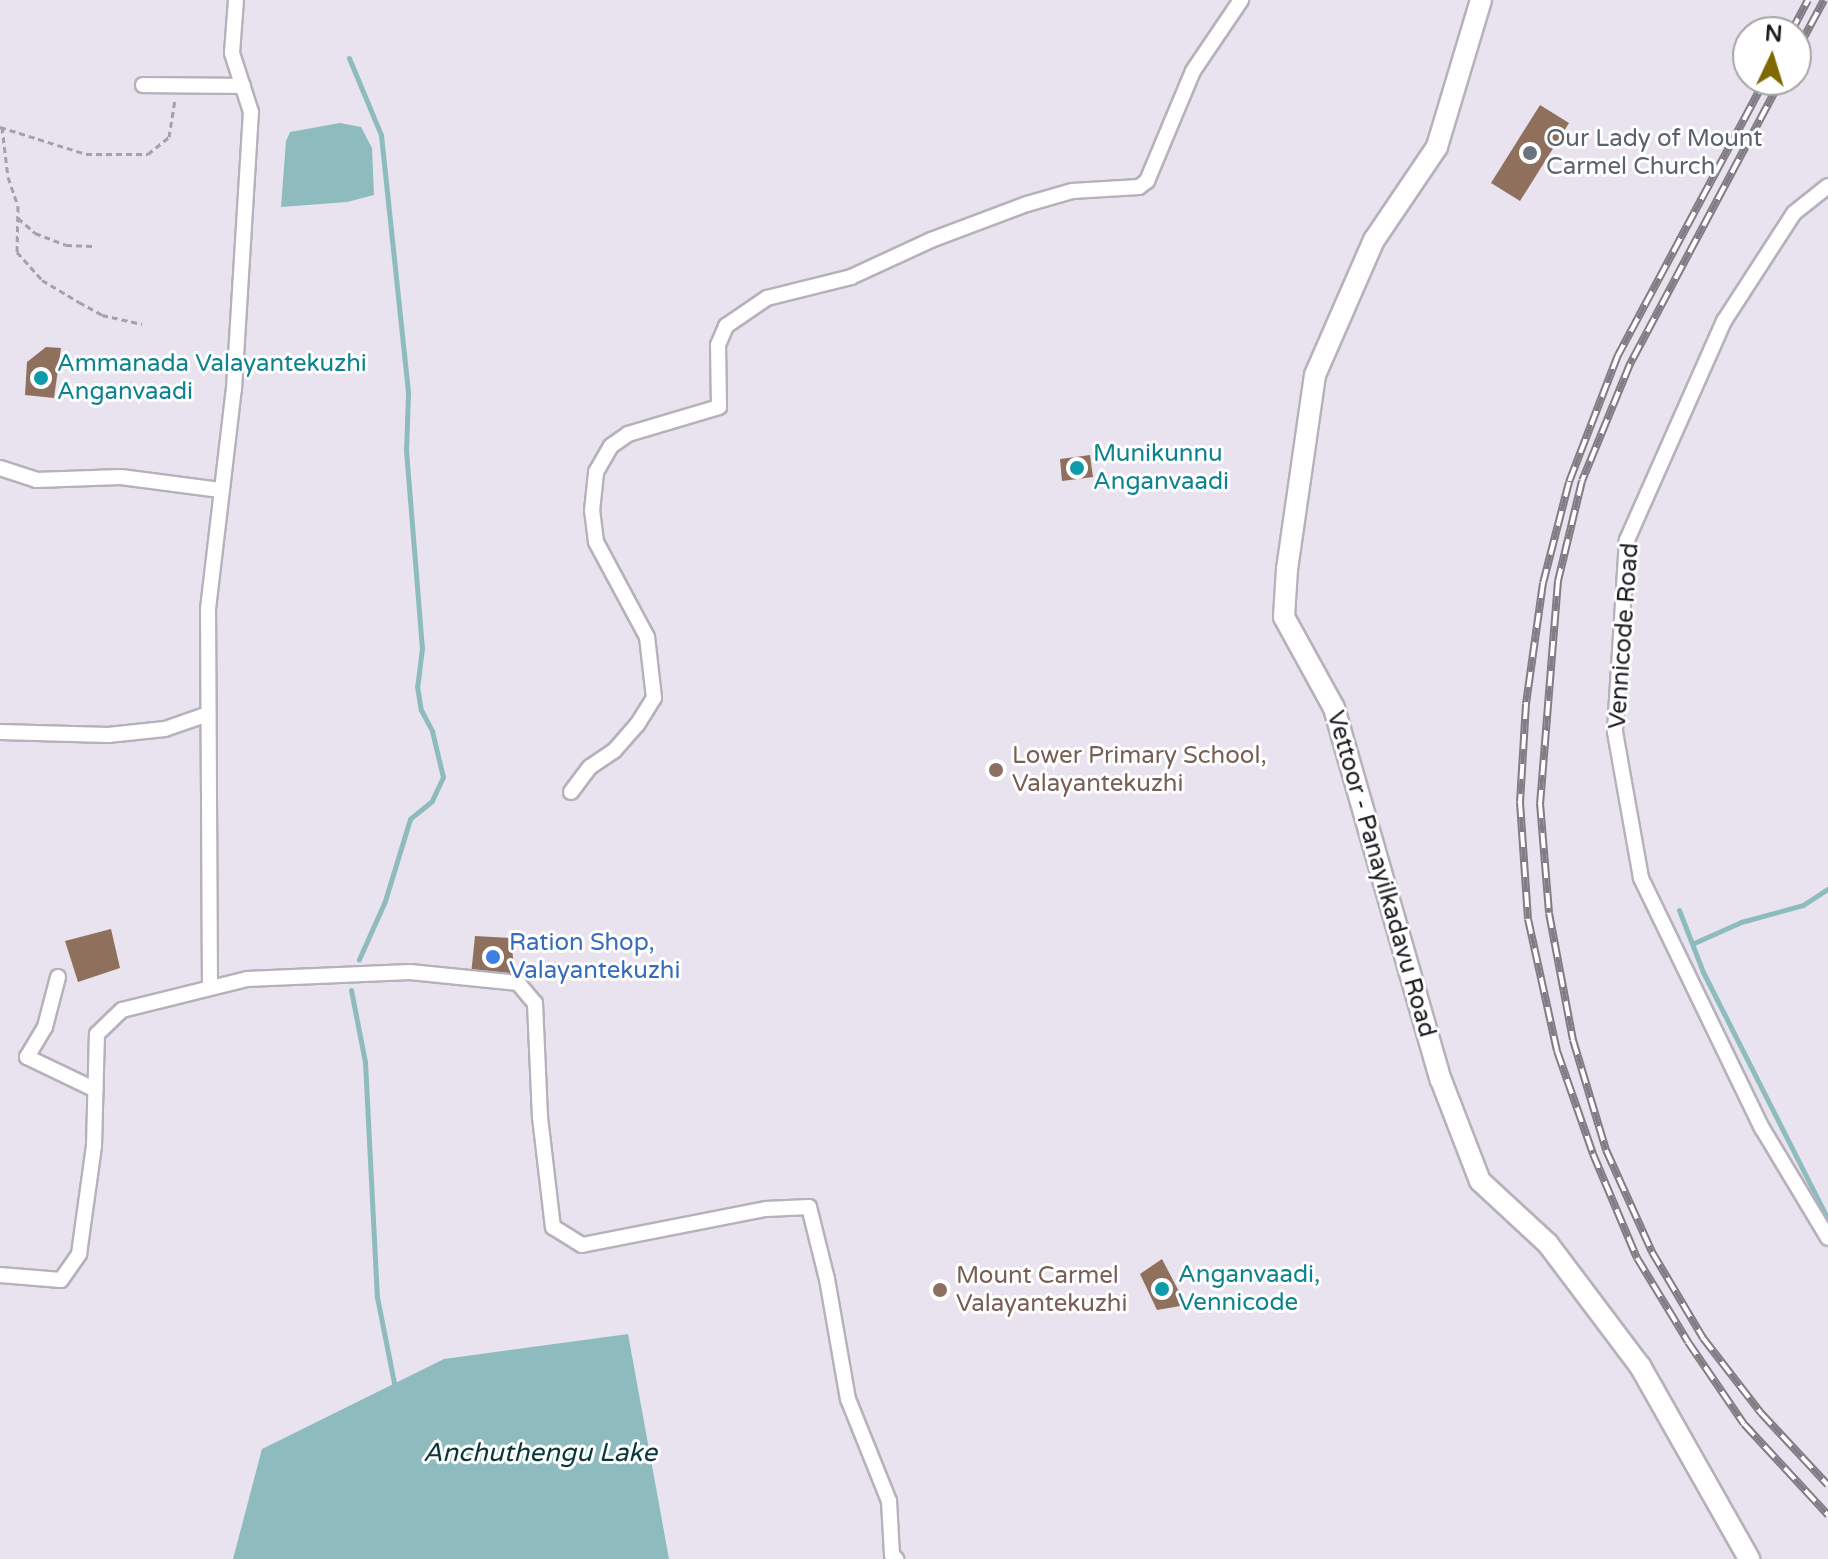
<!DOCTYPE html>
<style>
body{margin:0}
#map{position:relative;width:1828px;height:1559px;overflow:hidden;background:#e8e3ef;font-family:"Varela Round",sans-serif}
div>[style]{position:absolute}
.water>*{inset:0;background:#8ebcbe}
.stream>*{height:5px;margin:-2.5px;padding:0 2.5px;transform-origin:2.5px;border-radius:2.5px;background:#8ebcbe}
.building>*{inset:0;background:#8f705d}
.path>*{height:3px;margin-top:-1.5px;transform-origin:0;background:repeating-linear-gradient(90deg,#a4a1aa 0 6px,transparent 0 10px)}
.roads{filter:drop-shadow(2px 0 #b6b1bc) drop-shadow(-2px 0 #b6b1bc) drop-shadow(0 2px #b6b1bc) drop-shadow(0 -2px #b6b1bc)}
.minor>*{height:14px;margin:-7px;padding:0 7px;transform-origin:7px;border-radius:7px;background:#fff}
.secondary>*{height:20px;margin:-10px;padding:0 10px;transform-origin:10px;border-radius:10px;background:#fff}
.rail>*{height:8px;margin-top:-4px;transform-origin:0;background:repeating-linear-gradient(90deg,#fff 0 15px,#807d85 0 30px);box-sizing:border-box;border-block:2px solid #807d85}
.dots>*{width:22px;height:22px;translate:-50% -50%;box-sizing:border-box;border:4px solid #fff;border-radius:50%}
span{translate:-50% -50%;white-space:nowrap;text-align:center;line-height:1.15;-webkit-text-stroke:6px #fff;paint-order:stroke}
.worship-label{font-size:24px;color:#5b616d}
.left{translate:0 -50%;text-align:left}
.culture-label{font-size:24px;color:#0d838f}
.street-label{font-size:24px;color:#1d1c20}
.education-label{font-size:24px;color:#785e54}
.shop-label{font-size:24px;color:#366cbe}
.water-label{font-size:26px;color:#0a383a;font-style:italic}
.north{position:absolute;left:1732px;top:16px;width:80px;height:80px;box-sizing:border-box;background:#fff;border:2px solid #a5a4a6;border-radius:50%;rotate:4deg;font-size:22px;font-weight:700;line-height:32px;text-align:center;color:#1d1c20}
.north::after{content:'';display:block;margin:auto;width:28px;height:36px;background:#806900;clip-path:polygon(50% 0,100% 100%,50% 72%,0 100%)}
</style>
<div id="map">
<div class="water">
<i style="clip-path:polygon(340px 123px,361px 127px,372px 148px,374px 195px,347px 202px,281px 207px,286px 141px,290px 132px)"></i>
<i style="clip-path:polygon(628px 1334px,669px 1559px,233px 1559px,262px 1449px,444px 1359px)"></i>
</div>
<div class="stream">
<i style="left:349px;top:58px;width:83px;rotate:67.4deg"></i>
<i style="left:381px;top:135px;width:260px;rotate:84deg"></i>
<i style="left:408px;top:394px;width:56px;rotate:92deg"></i>
<i style="left:406px;top:450px;width:199px;rotate:85.4deg"></i>
<i style="left:422px;top:648px;width:38px;rotate:97deg"></i>
<i style="left:417px;top:686px;width:24px;rotate:81deg"></i>
<i style="left:421px;top:710px;width:24px;rotate:62deg"></i>
<i style="left:432px;top:731px;width:47px;rotate:76.6deg"></i>
<i style="left:443px;top:777px;width:26px;rotate:115deg"></i>
<i style="left:432px;top:801px;width:28px;rotate:141deg"></i>
<i style="left:410px;top:819px;width:86px;rotate:107deg"></i>
<i style="left:385px;top:901px;width:64px;rotate:114.1deg"></i>
<i style="left:1679px;top:910px;width:66px;rotate:68.8deg"></i>
<i style="left:1703px;top:972px;width:277px;rotate:63.2deg"></i>
<i style="left:1694px;top:943px;width:51px;rotate:-24.1deg"></i>
<i style="left:1741px;top:922px;width:64px;rotate:-15.3deg"></i>
<i style="left:1803px;top:905px;width:30px;rotate:-33deg"></i>
<i style="left:351px;top:990px;width:73px;rotate:79deg"></i>
<i style="left:365px;top:1062px;width:235px;rotate:87.1deg"></i>
<i style="left:377px;top:1297px;width:93px;rotate:78.8deg"></i>
</div>
<div class="building">
<i style="clip-path:polygon(1540px 105px,1569px 123px,1520px 201px,1491px 183px)"></i>
<i style="clip-path:polygon(46px 347px,61px 348px,54px 398px,25px 395px,27px 362px)"></i>
<i style="clip-path:polygon(1090px 455px,1093px 477px,1062px 481px,1060px 459px)"></i>
<i style="clip-path:polygon(111px 929px,120px 968px,78px 982px,65px 941px)"></i>
<i style="clip-path:polygon(475px 936px,511px 938px,515px 977px,471px 975px)"></i>
<i style="clip-path:polygon(1162px 1259px,1186px 1305px,1157px 1310px,1140px 1274px)"></i>
</div>
<div class="path">
<i style="left:0;top:127px;width:90px;rotate:17.4deg"></i>
<i style="left:86px;top:154px;width:62px"></i>
<i style="left:148px;top:154px;width:27px;rotate:-39deg"></i>
<i style="left:169px;top:137px;width:36px;rotate:-81deg"></i>
<i style="left:2px;top:127px;width:50px;rotate:83.2deg"></i>
<i style="left:8px;top:177px;width:31px;rotate:71deg"></i>
<i style="left:18px;top:206px;width:46px;rotate:91.2deg"></i>
<i style="left:17px;top:252px;width:38px;rotate:48deg"></i>
<i style="left:42px;top:280px;width:43px;rotate:30.7deg"></i>
<i style="left:79px;top:302px;width:26px;rotate:29deg"></i>
<i style="left:102px;top:315px;width:41px;rotate:12.7deg"></i>
<i style="left:18px;top:218px;width:23px;rotate:41deg"></i>
<i style="left:35px;top:233px;width:33px;rotate:21deg"></i>
<i style="left:66px;top:245px;width:27px;rotate:2deg"></i>
</div>
<div class="roads">
<div class="minor">
<i style="left:143px;top:85px;width:100px;rotate:0.6deg"></i>
<i style="left:1828px;top:186px;width:43px;rotate:141.5deg"></i>
<i style="left:1794px;top:213px;width:129px;rotate:122.9deg"></i>
<i style="left:1724px;top:321px;width:240px;rotate:113.9deg"></i>
<i style="left:1627px;top:540px;width:192px;rotate:93.6deg"></i>
<i style="left:1615px;top:732px;width:148px;rotate:79.9deg"></i>
<i style="left:1641px;top:878px;width:278px;rotate:64.2deg"></i>
<i style="left:1762px;top:1128px;width:128px;rotate:59deg"></i>
<i style="left:0;top:468px;width:38px;rotate:18deg"></i>
<i style="left:36px;top:480px;width:85px;rotate:-2deg"></i>
<i style="left:121px;top:477px;width:100px;rotate:7.5deg"></i>
<i style="left:0;top:732px;width:108px;rotate:1.6deg"></i>
<i style="left:108px;top:735px;width:57px;rotate:-6deg"></i>
<i style="left:165px;top:729px;width:46px;rotate:-19.2deg"></i>
<i style="left:571px;top:792px;width:31px;rotate:-53deg"></i>
<i style="left:590px;top:767px;width:29px;rotate:-34deg"></i>
<i style="left:614px;top:751px;width:35px;rotate:-49deg"></i>
<i style="left:637px;top:725px;width:32px;rotate:-58deg"></i>
<i style="left:654px;top:698px;width:61px;rotate:-96.5deg"></i>
<i style="left:647px;top:637px;width:108px;rotate:-118.2deg"></i>
<i style="left:596px;top:542px;width:31px;rotate:-97deg"></i>
<i style="left:592px;top:511px;width:39px;rotate:-84deg"></i>
<i style="left:596px;top:472px;width:30px;rotate:-60deg"></i>
<i style="left:611px;top:446px;width:21px;rotate:-35deg"></i>
<i style="left:628px;top:434px;width:95px;rotate:-16.5deg"></i>
<i style="left:719px;top:407px;width:62px;rotate:-90.9deg"></i>
<i style="left:718px;top:345px;width:21px;rotate:-67deg"></i>
<i style="left:726px;top:326px;width:50px;rotate:-34.3deg"></i>
<i style="left:767px;top:298px;width:87px;rotate:-14deg"></i>
<i style="left:851px;top:277px;width:88px;rotate:-24.8deg"></i>
<i style="left:931px;top:240px;width:103px;rotate:-20.6deg"></i>
<i style="left:1027px;top:204px;width:47px;rotate:-16.1deg"></i>
<i style="left:1072px;top:191px;width:67px;rotate:-3.4deg"></i>
<i style="left:1139px;top:187px;width:10px;rotate:-37deg"></i>
<i style="left:1147px;top:181px;width:119px;rotate:-67.3deg"></i>
<i style="left:1193px;top:71px;width:86px;rotate:-55.9deg"></i>
<i style="left:58px;top:977px;width:52px;rotate:104.6deg"></i>
<i style="left:45px;top:1027px;width:35px;rotate:121deg"></i>
<i style="left:27px;top:1057px;width:76px;rotate:25.6deg"></i>
<i style="left:210px;top:987px;width:378px;rotate:-90.3deg"></i>
<i style="left:208px;top:609px;width:222px;rotate:-83.3deg"></i>
<i style="left:234px;top:389px;width:278px;rotate:-86.5deg"></i>
<i style="left:251px;top:112px;width:62px;rotate:-107.9deg"></i>
<i style="left:232px;top:53px;width:53px;rotate:-85.7deg"></i>
<i style="left:0;top:1275px;width:61px;rotate:4.7deg"></i>
<i style="left:61px;top:1280px;width:32px;rotate:-55deg"></i>
<i style="left:79px;top:1254px;width:109px;rotate:-82.1deg"></i>
<i style="left:94px;top:1146px;width:112px;rotate:-88.5deg"></i>
<i style="left:97px;top:1034px;width:35px;rotate:-44deg"></i>
<i style="left:122px;top:1010px;width:129px;rotate:-13.9deg"></i>
<i style="left:247px;top:979px;width:163px;rotate:-2.5deg"></i>
<i style="left:410px;top:972px;width:109px;rotate:5.8deg"></i>
<i style="left:518px;top:983px;width:26px;rotate:50deg"></i>
<i style="left:535px;top:1003px;width:114px;rotate:87.5deg"></i>
<i style="left:540px;top:1117px;width:111px;rotate:83.3deg"></i>
<i style="left:553px;top:1227px;width:34px;rotate:32deg"></i>
<i style="left:582px;top:1245px;width:187px;rotate:-11.1deg"></i>
<i style="left:766px;top:1209px;width:43px;rotate:-2.7deg"></i>
<i style="left:809px;top:1207px;width:74px;rotate:76deg"></i>
<i style="left:827px;top:1279px;width:122px;rotate:80.1deg"></i>
<i style="left:848px;top:1399px;width:110px;rotate:68.1deg"></i>
<i style="left:889px;top:1501px;width:54px;rotate:86.8deg"></i>
<i style="left:892px;top:1555px;width:6px;rotate:45deg"></i>
</div>
<div class="secondary">
<i style="left:1481px;top:0;width:153px;rotate:106.7deg"></i>
<i style="left:1437px;top:147px;width:112px;rotate:124.1deg"></i>
<i style="left:1374px;top:240px;width:147px;rotate:113.6deg"></i>
<i style="left:1315px;top:375px;width:196px;rotate:98.2deg"></i>
<i style="left:1287px;top:569px;width:48px;rotate:93.6deg"></i>
<i style="left:1284px;top:617px;width:104px;rotate:61.2deg"></i>
<i style="left:1334px;top:708px;width:387px;rotate:74deg"></i>
<i style="left:1441px;top:1080px;width:108px;rotate:68.9deg"></i>
<i style="left:1480px;top:1181px;width:93px;rotate:42.8deg"></i>
<i style="left:1548px;top:1244px;width:153px;rotate:53deg"></i>
<i style="left:1640px;top:1366px;width:222px;rotate:60.5deg"></i>
</div>
</div>
<div class="rail">
<i style="left:1791px;top:32px;width:36px;rotate:-62deg"></i>
<i style="left:1796px;top:52px;width:59px;rotate:-61.7deg"></i>
<i style="left:1765px;top:80px;width:312px;rotate:118.1deg"></i>
<i style="left:1618px;top:355px;width:136px;rotate:111.1deg"></i>
<i style="left:1569px;top:482px;width:104px;rotate:104.4deg"></i>
<i style="left:1543px;top:583px;width:122px;rotate:98deg"></i>
<i style="left:1526px;top:704px;width:98px;rotate:93.5deg"></i>
<i style="left:1520px;top:802px;width:117px;rotate:86.1deg"></i>
<i style="left:1528px;top:919px;width:135px;rotate:77.6deg"></i>
<i style="left:1557px;top:1051px;width:109px;rotate:70.7deg"></i>
<i style="left:1593px;top:1154px;width:113px;rotate:67.1deg"></i>
<i style="left:1637px;top:1258px;width:98px;rotate:58.7deg"></i>
<i style="left:1688px;top:1342px;width:99px;rotate:55.7deg"></i>
<i style="left:1744px;top:1424px;width:124px;rotate:47.3deg"></i>
<i style="left:1781px;top:80px;width:322px;rotate:118deg"></i>
<i style="left:1630px;top:364px;width:126px;rotate:112.3deg"></i>
<i style="left:1582px;top:481px;width:103px;rotate:103.5deg"></i>
<i style="left:1558px;top:581px;width:223px;rotate:94.6deg"></i>
<i style="left:1540px;top:803px;width:110px;rotate:85.3deg"></i>
<i style="left:1549px;top:913px;width:129px;rotate:79.3deg"></i>
<i style="left:1573px;top:1040px;width:115px;rotate:73.3deg"></i>
<i style="left:1606px;top:1150px;width:112px;rotate:65.7deg"></i>
<i style="left:1652px;top:1252px;width:100px;rotate:59.3deg"></i>
<i style="left:1703px;top:1338px;width:95px;rotate:52.3deg"></i>
<i style="left:1761px;top:1413px;width:98px;rotate:47.1deg"></i>
</div>
<div class="dots">
<i style="left:1530px;top:153px;background:#6b7280"></i>
<i style="left:41px;top:378px;background:#0f9aa8"></i>
<i style="left:1077px;top:468px;background:#0f9aa8"></i>
<i style="left:996px;top:770px;background:#8d6e63"></i>
<i style="left:493px;top:957px;background:#3f7fe0"></i>
<i style="left:1162px;top:1289px;background:#0f9aa8"></i>
<i style="left:940px;top:1290px;background:#8d6e63"></i>
</div>
<div class="worship-label">
<span class="left" style="left:1546px;top:153px">Our Lady of Mount<br>Carmel Church</span>
</div>
<div class="culture-label">
<span class="left" style="left:57px;top:378px">Ammanada Valayantekuzhi<br>Anganvaadi</span>
<span class="left" style="left:1093px;top:468px">Munikunnu<br>Anganvaadi</span>
<span class="left" style="left:1178px;top:1289px">Anganvaadi,<br>Vennicode</span>
</div>
<div class="street-label">
<span style="left:1624px;top:636px;rotate:-86deg">Vennicode Road</span>
<span style="left:1381px;top:874px;rotate:74deg">Vettoor - Panayilkadavu Road</span>
</div>
<div class="education-label">
<span class="left" style="left:1012px;top:770px">Lower Primary School,<br>Valayantekuzhi</span>
<span class="left" style="left:956px;top:1290px">Mount Carmel<br>Valayantekuzhi</span>
</div>
<div class="shop-label">
<span class="left" style="left:509px;top:957px">Ration Shop,<br>Valayantekuzhi</span>
</div>
<div class="water-label">
<span style="left:540px;top:1453px">Anchuthengu Lake</span>
</div>
<div class="north">N</div>
</div>
